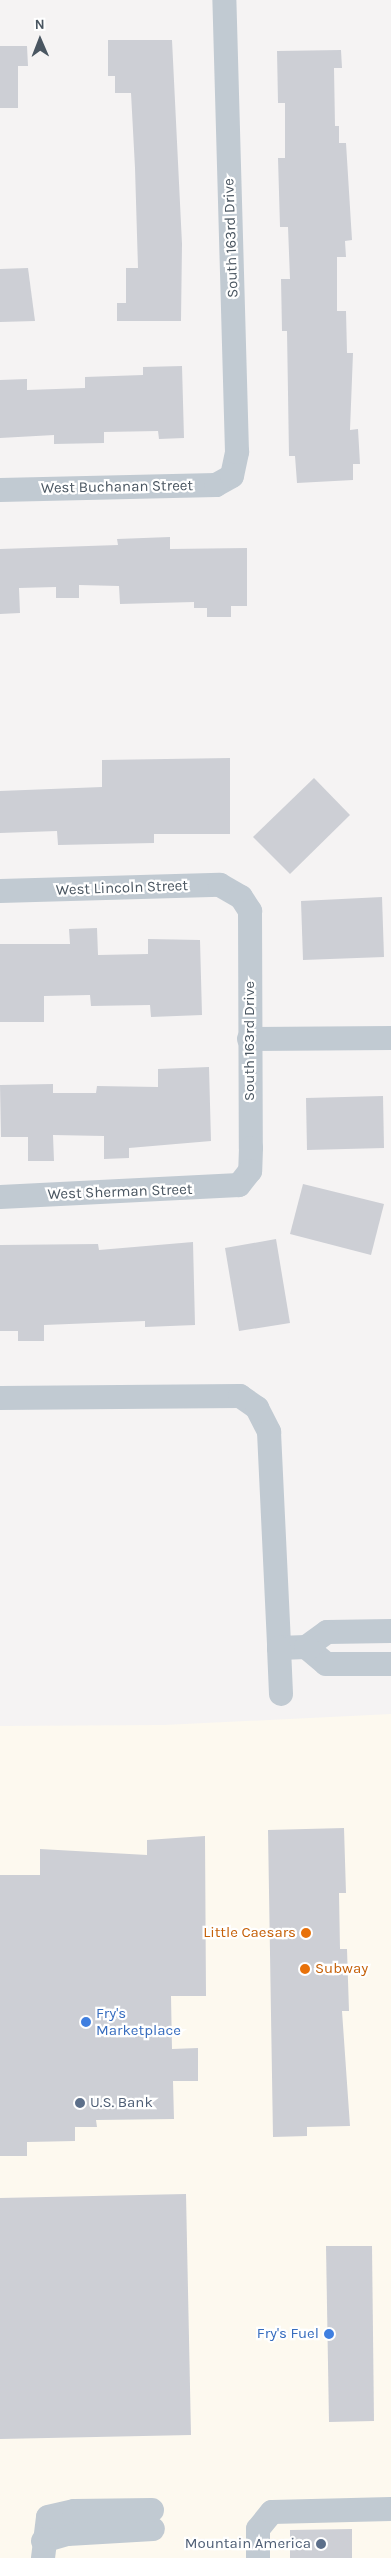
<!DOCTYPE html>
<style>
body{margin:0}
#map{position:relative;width:391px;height:2558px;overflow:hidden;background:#f5f3f3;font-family:Karla,sans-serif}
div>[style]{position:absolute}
.commercial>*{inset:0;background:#fdf9ef}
.building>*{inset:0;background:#cdcfd5}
.minor>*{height:24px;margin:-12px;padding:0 12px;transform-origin:12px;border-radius:12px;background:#c1cad2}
.dots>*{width:14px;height:14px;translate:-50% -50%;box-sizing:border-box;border:2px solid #fff;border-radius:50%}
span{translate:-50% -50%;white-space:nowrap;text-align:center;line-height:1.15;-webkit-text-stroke:4.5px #fff;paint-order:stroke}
.street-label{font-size:15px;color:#4a5661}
.food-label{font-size:15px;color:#c56008}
.right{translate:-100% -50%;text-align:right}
.left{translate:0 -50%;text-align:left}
.shop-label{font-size:15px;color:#366cbe}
.service-label{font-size:15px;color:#4e5e75}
.north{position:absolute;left:15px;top:15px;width:50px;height:50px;-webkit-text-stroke:4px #fff;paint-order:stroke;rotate:359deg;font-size:14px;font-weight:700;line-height:20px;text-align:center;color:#4a5661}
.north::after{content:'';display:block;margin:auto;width:18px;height:22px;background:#4a5661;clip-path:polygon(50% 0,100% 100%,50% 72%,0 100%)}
</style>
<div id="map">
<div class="commercial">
<i style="clip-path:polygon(391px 1714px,391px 2558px,0 2558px,0 1726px,164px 1725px)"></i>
</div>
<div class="building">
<i style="clip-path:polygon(108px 40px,172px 40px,182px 244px,181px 321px,117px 321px,117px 303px,126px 303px,126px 268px,138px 268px,135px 168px,131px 93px,115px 93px,115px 76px,108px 76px)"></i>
<i style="clip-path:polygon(0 46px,27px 46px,28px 66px,18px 66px,18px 108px,0 108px)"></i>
<i style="clip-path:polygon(341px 50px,342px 68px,334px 68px,335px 126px,339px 126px,339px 143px,346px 143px,352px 240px,345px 241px,346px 257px,337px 257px,337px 311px,346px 311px,347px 353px,353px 353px,350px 430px,358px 429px,360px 464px,353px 464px,353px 480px,297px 483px,295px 456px,289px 456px,287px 331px,282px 331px,281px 279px,290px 279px,288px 227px,280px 227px,278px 158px,285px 158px,285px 103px,278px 103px,277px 51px)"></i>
<i style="clip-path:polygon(28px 268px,35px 321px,0 322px,0 269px)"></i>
<i style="clip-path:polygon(182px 366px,184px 438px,159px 439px,158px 431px,104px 432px,104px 443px,54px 444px,54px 435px,0 438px,0 380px,27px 379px,27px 390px,85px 388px,85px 377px,143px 375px,143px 367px)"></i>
<i style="clip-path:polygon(170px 537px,170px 549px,247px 548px,247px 606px,231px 606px,231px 617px,207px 617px,207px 608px,194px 608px,194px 602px,120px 604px,119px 586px,79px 585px,79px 598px,56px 598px,56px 587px,19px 588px,20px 613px,0 614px,0 549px,118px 545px,117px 539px)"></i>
<i style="clip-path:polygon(230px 758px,230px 834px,154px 834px,154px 843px,58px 845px,57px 831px,0 833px,0 791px,102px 787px,102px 760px)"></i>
<i style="clip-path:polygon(314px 778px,350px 815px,290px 874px,253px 837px)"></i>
<i style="clip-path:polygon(382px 897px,384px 957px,303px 960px,301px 901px)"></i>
<i style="clip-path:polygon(97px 928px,98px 955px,148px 954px,148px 939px,200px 940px,202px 1015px,151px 1017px,150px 1005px,91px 1006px,90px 995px,44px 996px,44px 1022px,0 1022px,0 944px,70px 944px,69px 929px)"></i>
<i style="clip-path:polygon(209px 1067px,211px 1141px,129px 1148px,129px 1158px,104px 1159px,104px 1136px,53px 1135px,54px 1161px,28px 1161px,28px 1137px,1px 1137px,0 1085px,53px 1084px,53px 1093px,96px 1093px,97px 1086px,158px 1087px,158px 1069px)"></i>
<i style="clip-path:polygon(383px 1096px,384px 1148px,307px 1150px,306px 1098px)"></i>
<i style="clip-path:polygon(303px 1184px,384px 1204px,371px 1255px,290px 1234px)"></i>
<i style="clip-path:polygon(276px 1239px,290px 1323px,239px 1331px,225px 1248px)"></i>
<i style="clip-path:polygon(193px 1242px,195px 1325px,145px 1327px,145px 1321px,44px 1325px,44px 1341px,18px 1341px,18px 1331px,0 1331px,0 1245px,98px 1244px,99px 1250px)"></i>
<i style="clip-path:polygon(344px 1828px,346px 1893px,339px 1893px,340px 1949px,347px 1949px,349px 2011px,342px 2011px,350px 2126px,307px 2127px,307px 2136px,273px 2137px,268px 1830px)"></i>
<i style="clip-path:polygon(205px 1836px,206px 1996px,171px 1996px,172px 2049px,198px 2048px,198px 2081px,173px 2081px,174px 2119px,96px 2120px,97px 2127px,75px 2127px,75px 2141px,27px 2142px,27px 2156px,0 2156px,0 1875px,40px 1875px,40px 1849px,147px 1855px,147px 1840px)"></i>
<i style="clip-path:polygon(186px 2194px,191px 2435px,0 2439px,0 2198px)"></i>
<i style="clip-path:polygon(326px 2246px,372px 2246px,374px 2421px,329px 2422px)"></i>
<i style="clip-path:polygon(352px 2529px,352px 2558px,290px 2558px,290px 2530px)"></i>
</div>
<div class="minor">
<i style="left:0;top:490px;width:216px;rotate:-1.3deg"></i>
<i style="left:216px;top:485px;width:18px;rotate:-29deg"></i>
<i style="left:232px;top:476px;width:25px;rotate:-78deg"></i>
<i style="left:237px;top:452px;width:452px;rotate:-91.6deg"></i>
<i style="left:0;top:891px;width:220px;rotate:-1.6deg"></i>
<i style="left:220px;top:885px;width:24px;rotate:30deg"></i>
<i style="left:241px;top:897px;width:17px;rotate:57deg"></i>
<i style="left:250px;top:911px;width:237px;rotate:89.8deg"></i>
<i style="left:251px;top:1148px;width:23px;rotate:92deg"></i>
<i style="left:250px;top:1171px;width:18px;rotate:128deg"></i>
<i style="left:239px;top:1185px;width:239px;rotate:177.1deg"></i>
<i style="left:249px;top:1039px;width:142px;rotate:-0.4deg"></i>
<i style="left:0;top:1398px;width:240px;rotate:-0.5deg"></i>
<i style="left:240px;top:1396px;width:21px;rotate:35deg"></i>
<i style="left:257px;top:1408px;width:27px;rotate:63deg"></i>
<i style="left:269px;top:1432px;width:216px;rotate:87.3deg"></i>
<i style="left:279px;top:1648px;width:27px;rotate:-2deg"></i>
<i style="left:391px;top:1631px;width:64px;rotate:179.1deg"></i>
<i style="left:327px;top:1632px;width:26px;rotate:144deg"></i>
<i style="left:306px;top:1647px;width:26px;rotate:40deg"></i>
<i style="left:326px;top:1664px;width:65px"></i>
<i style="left:279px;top:1648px;width:46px;rotate:87.5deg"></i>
<i style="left:43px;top:2541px;width:26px;rotate:-16deg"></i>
<i style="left:68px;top:2534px;width:85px;rotate:-3.4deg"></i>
<i style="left:43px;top:2558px;width:41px;rotate:-83deg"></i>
<i style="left:48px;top:2517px;width:27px;rotate:-13deg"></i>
<i style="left:74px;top:2511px;width:78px;rotate:-0.7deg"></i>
<i style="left:258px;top:2558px;width:29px;rotate:-90deg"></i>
<i style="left:258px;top:2529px;width:22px;rotate:-51deg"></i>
<i style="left:272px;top:2512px;width:119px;rotate:-1.4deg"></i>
</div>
<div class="dots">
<i style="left:306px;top:1933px;background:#e8710a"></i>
<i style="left:305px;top:1969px;background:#e8710a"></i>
<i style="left:86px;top:2022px;background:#3f7fe0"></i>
<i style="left:80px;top:2103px;background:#5c6f8a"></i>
<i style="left:329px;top:2334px;background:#3f7fe0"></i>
<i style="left:321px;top:2544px;background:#5c6f8a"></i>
</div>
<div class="street-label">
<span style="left:231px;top:238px;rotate:-92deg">South 163rd Drive</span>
<span style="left:117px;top:487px;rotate:-1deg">West Buchanan Street</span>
<span style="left:122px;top:888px;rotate:-2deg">West Lincoln Street</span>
<span style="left:250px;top:1041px;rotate:-90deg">South 163rd Drive</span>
<span style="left:120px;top:1192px;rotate:-2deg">West Sherman Street</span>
</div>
<div class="food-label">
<span class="right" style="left:296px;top:1933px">Little Caesars</span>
<span class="left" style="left:315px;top:1969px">Subway</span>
</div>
<div class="shop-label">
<span class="left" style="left:96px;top:2022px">Fry's<br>Marketplace</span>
<span class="right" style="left:319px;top:2334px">Fry's Fuel</span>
</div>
<div class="service-label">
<span class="left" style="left:90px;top:2103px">U.S. Bank</span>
<span class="right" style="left:311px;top:2544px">Mountain America</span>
</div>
<div class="north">N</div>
</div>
